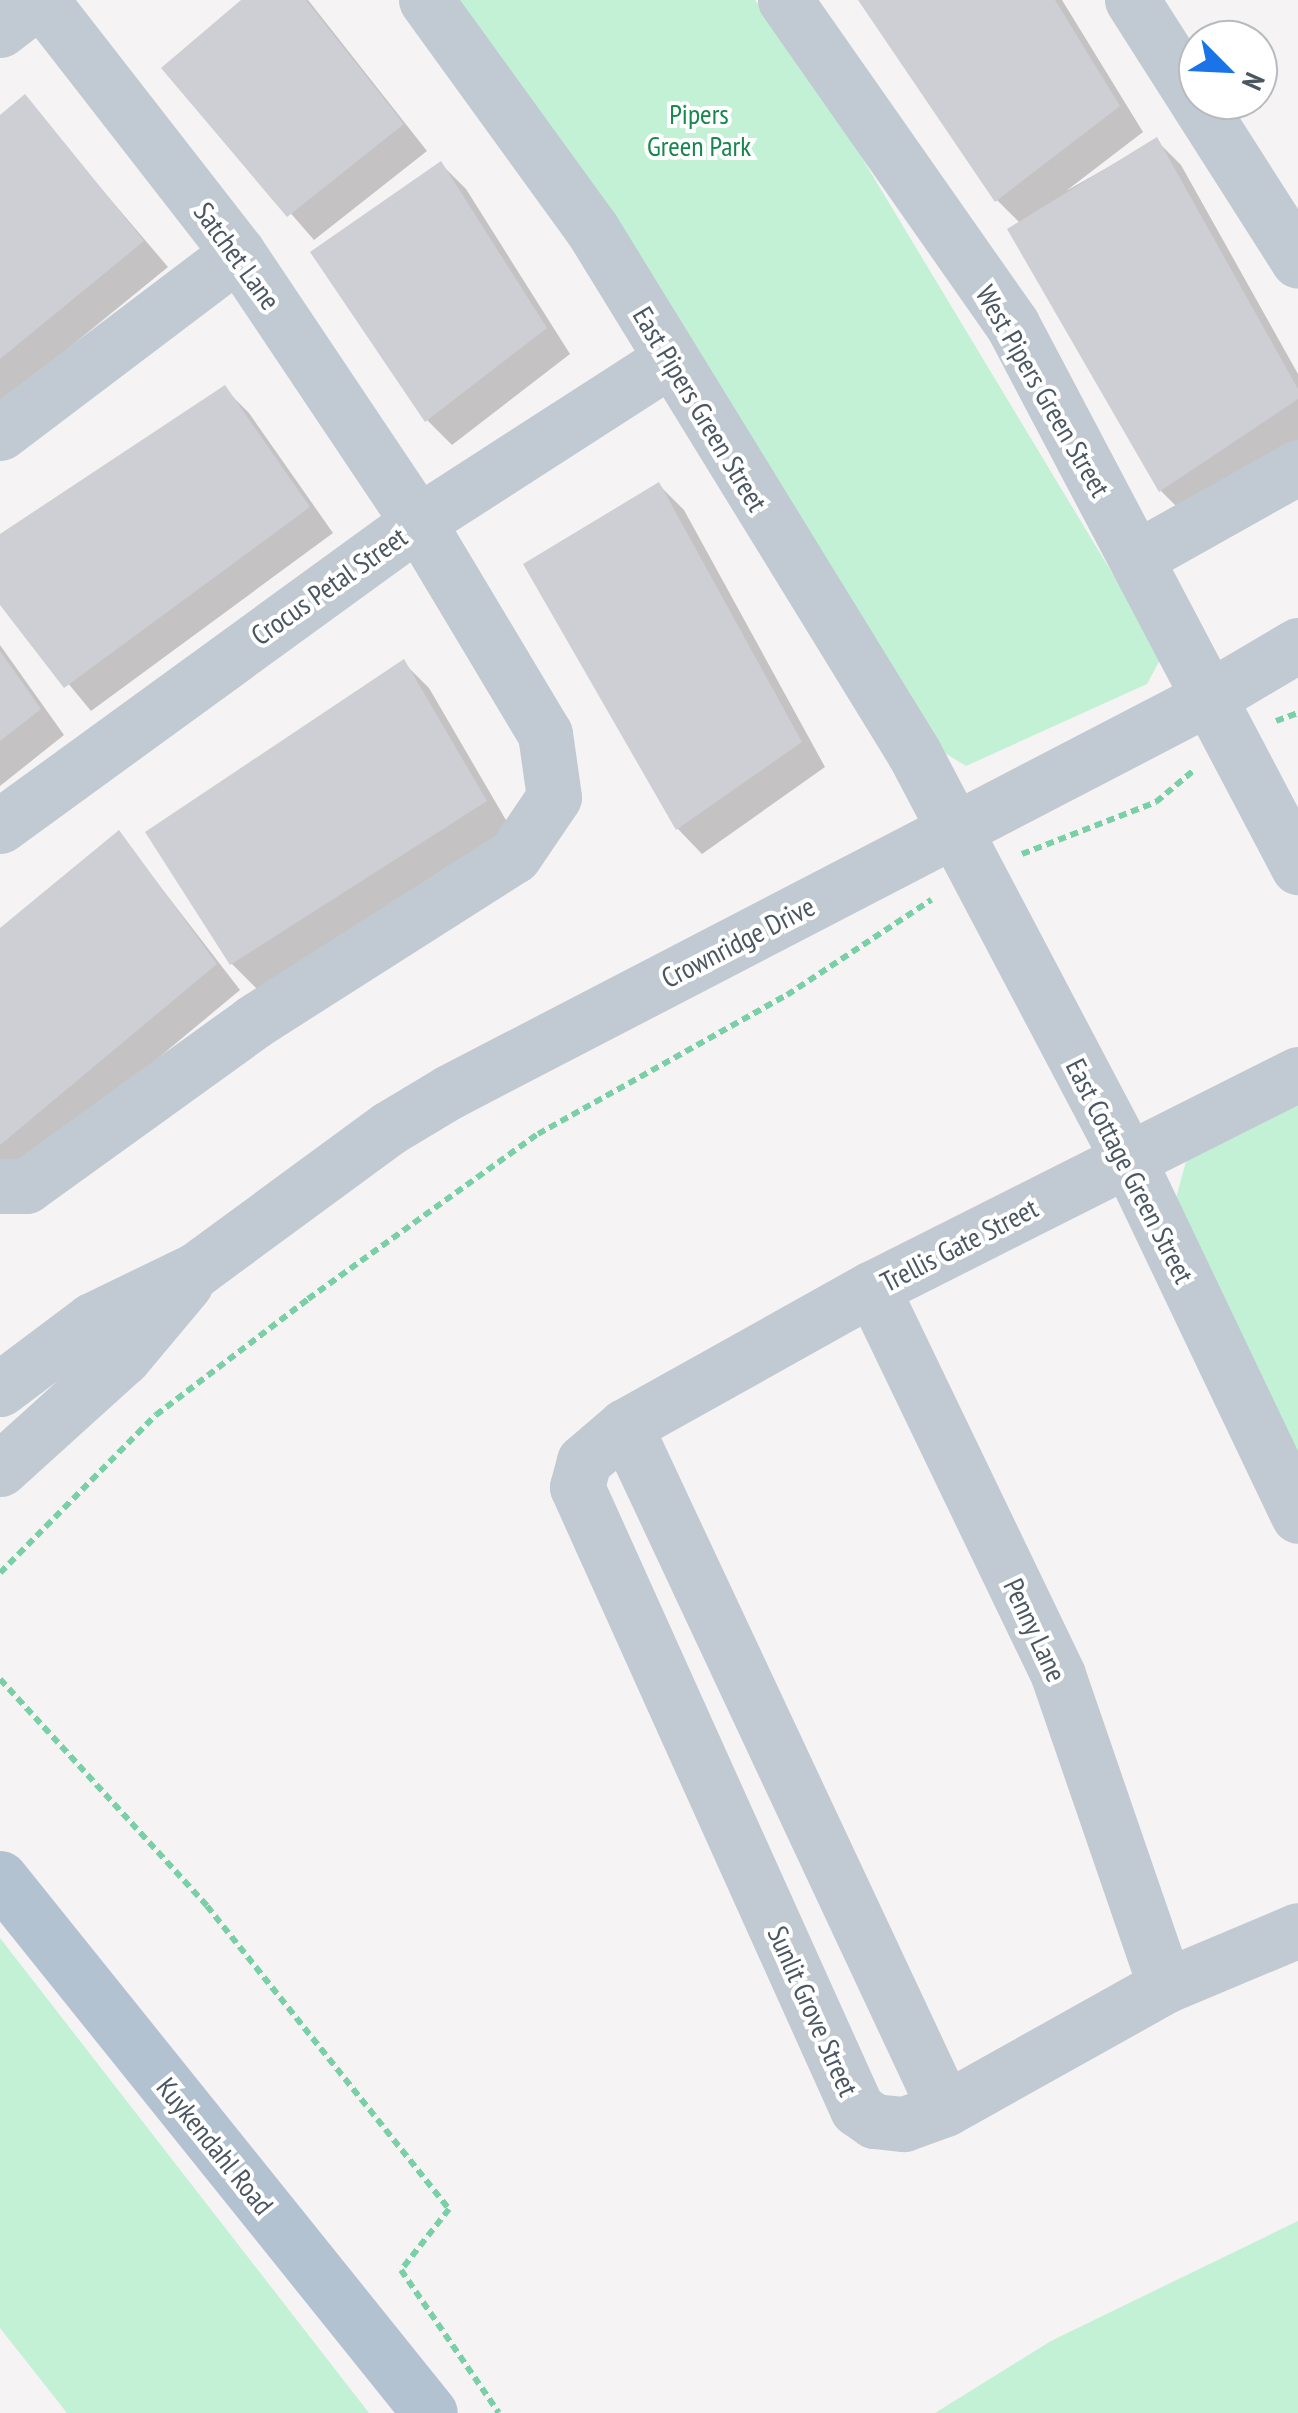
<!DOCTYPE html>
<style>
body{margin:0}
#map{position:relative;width:1298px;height:2413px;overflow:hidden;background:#f5f3f3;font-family:"PT Sans Narrow",sans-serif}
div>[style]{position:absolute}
.green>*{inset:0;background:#c3f1d5}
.shadow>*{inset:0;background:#0003}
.building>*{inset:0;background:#cdcfd5}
.path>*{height:6px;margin-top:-3px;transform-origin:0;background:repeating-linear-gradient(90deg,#7ad0a6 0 8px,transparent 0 13px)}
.minor>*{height:55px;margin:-27.5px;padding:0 27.5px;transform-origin:27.5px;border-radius:27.5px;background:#c1cad2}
.major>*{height:55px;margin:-27.5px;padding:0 27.5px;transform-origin:27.5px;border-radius:27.5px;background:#b3c2d1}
span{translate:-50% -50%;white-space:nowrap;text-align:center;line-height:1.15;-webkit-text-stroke:8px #fff;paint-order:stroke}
.park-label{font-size:28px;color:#17864f}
.street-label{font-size:28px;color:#4a5661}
.north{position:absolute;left:1178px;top:20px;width:100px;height:100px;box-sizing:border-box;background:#fff;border:2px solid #b7bbc0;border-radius:50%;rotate:114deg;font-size:28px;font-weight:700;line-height:40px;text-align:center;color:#4a5661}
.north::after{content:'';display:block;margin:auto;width:35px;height:45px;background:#1a73e8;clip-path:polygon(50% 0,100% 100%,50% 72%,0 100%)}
</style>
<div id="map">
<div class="green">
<i style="clip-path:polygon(447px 0,755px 0,821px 90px,1162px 656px,1147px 684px,966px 766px,940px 750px)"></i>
<i style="clip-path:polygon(1298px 1096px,1298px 1459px,1175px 1202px,1188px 1154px)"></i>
<i style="clip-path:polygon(0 1938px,369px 2413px,67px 2413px,0 2328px)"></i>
<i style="clip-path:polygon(1298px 2221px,1298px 2413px,935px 2413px,1051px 2341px)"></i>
</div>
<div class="shadow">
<i style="clip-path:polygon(245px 0,308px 0,427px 151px,314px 240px,164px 68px)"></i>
<i style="clip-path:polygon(861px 0,1062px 0,1143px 132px,1066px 191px,1156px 140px,1181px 165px,1298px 374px,1298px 440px,1186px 516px,1161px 491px,1010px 230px,1021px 224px,997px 200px)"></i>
<i style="clip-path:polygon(24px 98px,168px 267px,0 404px,0 118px)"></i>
<i style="clip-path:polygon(441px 164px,466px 189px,570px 354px,452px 445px,427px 420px)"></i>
<i style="clip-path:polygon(224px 388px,249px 413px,333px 533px,91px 711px,0 601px,0 537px)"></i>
<i style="clip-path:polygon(659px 485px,684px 510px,825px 767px,702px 854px,678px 829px)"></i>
<i style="clip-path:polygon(0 645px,64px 735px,0 786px)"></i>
<i style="clip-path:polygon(404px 663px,429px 688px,510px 827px,257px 989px,232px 964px,149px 833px)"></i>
<i style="clip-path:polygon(119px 833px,240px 990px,14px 1178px,0 1164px,0 931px)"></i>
</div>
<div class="building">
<i style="clip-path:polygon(241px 0,306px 0,404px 124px,287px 217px,161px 68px)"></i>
<i style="clip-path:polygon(858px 0,1055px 0,1120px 106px,995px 202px)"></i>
<i style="clip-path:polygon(25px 94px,144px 241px,0 359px,0 115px)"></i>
<i style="clip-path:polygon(1157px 137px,1298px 389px,1298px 399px,1159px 492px,1007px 229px)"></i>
<i style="clip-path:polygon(441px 161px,547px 328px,425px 422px,310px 252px)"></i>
<i style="clip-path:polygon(225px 385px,310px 507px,64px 688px,0 605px,0 534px)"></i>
<i style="clip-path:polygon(659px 482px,802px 742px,676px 830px,523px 564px)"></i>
<i style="clip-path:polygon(0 651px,41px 709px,0 741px)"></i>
<i style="clip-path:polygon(404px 659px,487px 801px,230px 965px,145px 832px)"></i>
<i style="clip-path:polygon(119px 830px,217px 964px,0 1145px,0 928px)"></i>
</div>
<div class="path">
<i style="left:1276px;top:721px;width:23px;rotate:-20deg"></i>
<i style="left:1022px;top:854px;width:144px;rotate:-21.2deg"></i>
<i style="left:1156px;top:802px;width:48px;rotate:-40deg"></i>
<i style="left:0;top:1573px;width:222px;rotate:-45.4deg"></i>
<i style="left:156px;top:1415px;width:191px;rotate:-37.3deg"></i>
<i style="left:308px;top:1299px;width:283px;rotate:-35.7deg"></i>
<i style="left:538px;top:1134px;width:285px;rotate:-29.2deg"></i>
<i style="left:787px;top:995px;width:173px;rotate:-33.4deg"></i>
<i style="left:0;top:1679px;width:307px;rotate:47.6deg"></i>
<i style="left:207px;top:1906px;width:388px;rotate:51.4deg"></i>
<i style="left:449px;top:2209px;width:78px;rotate:128.2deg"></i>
<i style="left:401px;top:2270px;width:173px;rotate:55.6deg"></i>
</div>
<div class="minor">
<i style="left:426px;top:0;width:283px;rotate:54.1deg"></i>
<i style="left:592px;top:229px;width:615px;rotate:58.43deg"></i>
<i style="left:914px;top:753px;width:461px;rotate:62.2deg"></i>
<i style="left:1129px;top:1161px;width:393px;rotate:64.5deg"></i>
<i style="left:785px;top:0;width:396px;rotate:55deg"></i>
<i style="left:1012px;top:324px;width:614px;rotate:62.22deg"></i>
<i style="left:1132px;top:0;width:309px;rotate:57.5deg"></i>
<i style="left:0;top:30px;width:49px;rotate:-37.6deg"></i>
<i style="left:0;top:433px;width:298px;rotate:-37.1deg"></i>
<i style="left:1136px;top:558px;width:186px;rotate:-29.3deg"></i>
<i style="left:0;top:826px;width:517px;rotate:-36.03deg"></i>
<i style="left:418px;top:522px;width:297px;rotate:-32.8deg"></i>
<i style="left:1298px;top:1074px;width:477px;rotate:153.3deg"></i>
<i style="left:872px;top:1288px;width:283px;rotate:150.8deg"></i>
<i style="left:625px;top:1426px;width:54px;rotate:139.5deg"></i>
<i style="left:584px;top:1461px;width:27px;rotate:105deg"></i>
<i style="left:577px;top:1487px;width:682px;rotate:65.76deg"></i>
<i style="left:857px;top:2109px;width:21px;rotate:35deg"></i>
<i style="left:874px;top:2121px;width:30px;rotate:6deg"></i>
<i style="left:904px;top:2124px;width:44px;rotate:-20.1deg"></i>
<i style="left:945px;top:2109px;width:252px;rotate:-29.2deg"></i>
<i style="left:1165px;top:1986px;width:144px;rotate:-22.8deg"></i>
<i style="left:0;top:1186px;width:26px"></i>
<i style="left:26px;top:1186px;width:280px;rotate:-35.8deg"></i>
<i style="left:253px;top:1022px;width:309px;rotate:-32.5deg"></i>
<i style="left:514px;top:856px;width:71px;rotate:-55.9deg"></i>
<i style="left:554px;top:797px;width:64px;rotate:-98.1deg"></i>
<i style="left:545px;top:734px;width:247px;rotate:-120.9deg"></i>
<i style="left:418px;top:522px;width:324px;rotate:-123.8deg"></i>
<i style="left:238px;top:253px;width:321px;rotate:-127.9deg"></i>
<i style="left:872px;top:1288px;width:429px;rotate:64.3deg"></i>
<i style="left:1058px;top:1675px;width:329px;rotate:71deg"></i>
<i style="left:0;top:1389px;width:115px;rotate:-36.9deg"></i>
<i style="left:92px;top:1320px;width:117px;rotate:-25.9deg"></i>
<i style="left:197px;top:1269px;width:238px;rotate:-36.3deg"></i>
<i style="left:389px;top:1128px;width:70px;rotate:-31deg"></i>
<i style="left:449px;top:1092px;width:857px;rotate:-27.43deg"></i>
<i style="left:1210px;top:697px;width:102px;rotate:-30.6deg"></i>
<i style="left:625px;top:1426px;width:754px;rotate:64.9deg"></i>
<i style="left:0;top:1469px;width:166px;rotate:-42.1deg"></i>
<i style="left:123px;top:1358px;width:97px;rotate:-50deg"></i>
</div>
<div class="major">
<i style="left:0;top:1878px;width:686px;rotate:51.21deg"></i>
</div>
<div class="park-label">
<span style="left:699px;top:130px">Pipers<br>Green Park</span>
</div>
<div class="street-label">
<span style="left:237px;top:256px;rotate:54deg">Satchet Lane</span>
<span style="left:1043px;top:391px;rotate:60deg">West Pipers Green Street</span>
<span style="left:700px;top:409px;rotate:59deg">East Pipers Green Street</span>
<span style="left:329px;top:586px;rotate:-35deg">Crocus Petal Street</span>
<span style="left:738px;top:942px;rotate:-27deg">Crownridge Drive</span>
<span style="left:1130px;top:1171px;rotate:63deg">East Cottage Green Street</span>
<span style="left:959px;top:1245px;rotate:-27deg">Trellis Gate Street</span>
<span style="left:1035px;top:1630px;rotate:65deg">Penny Lane</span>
<span style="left:813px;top:2011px;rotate:66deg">Sunlit Grove Street</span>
<span style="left:215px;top:2146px;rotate:51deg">Kuykendahl Road</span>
</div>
<div class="north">N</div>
</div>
